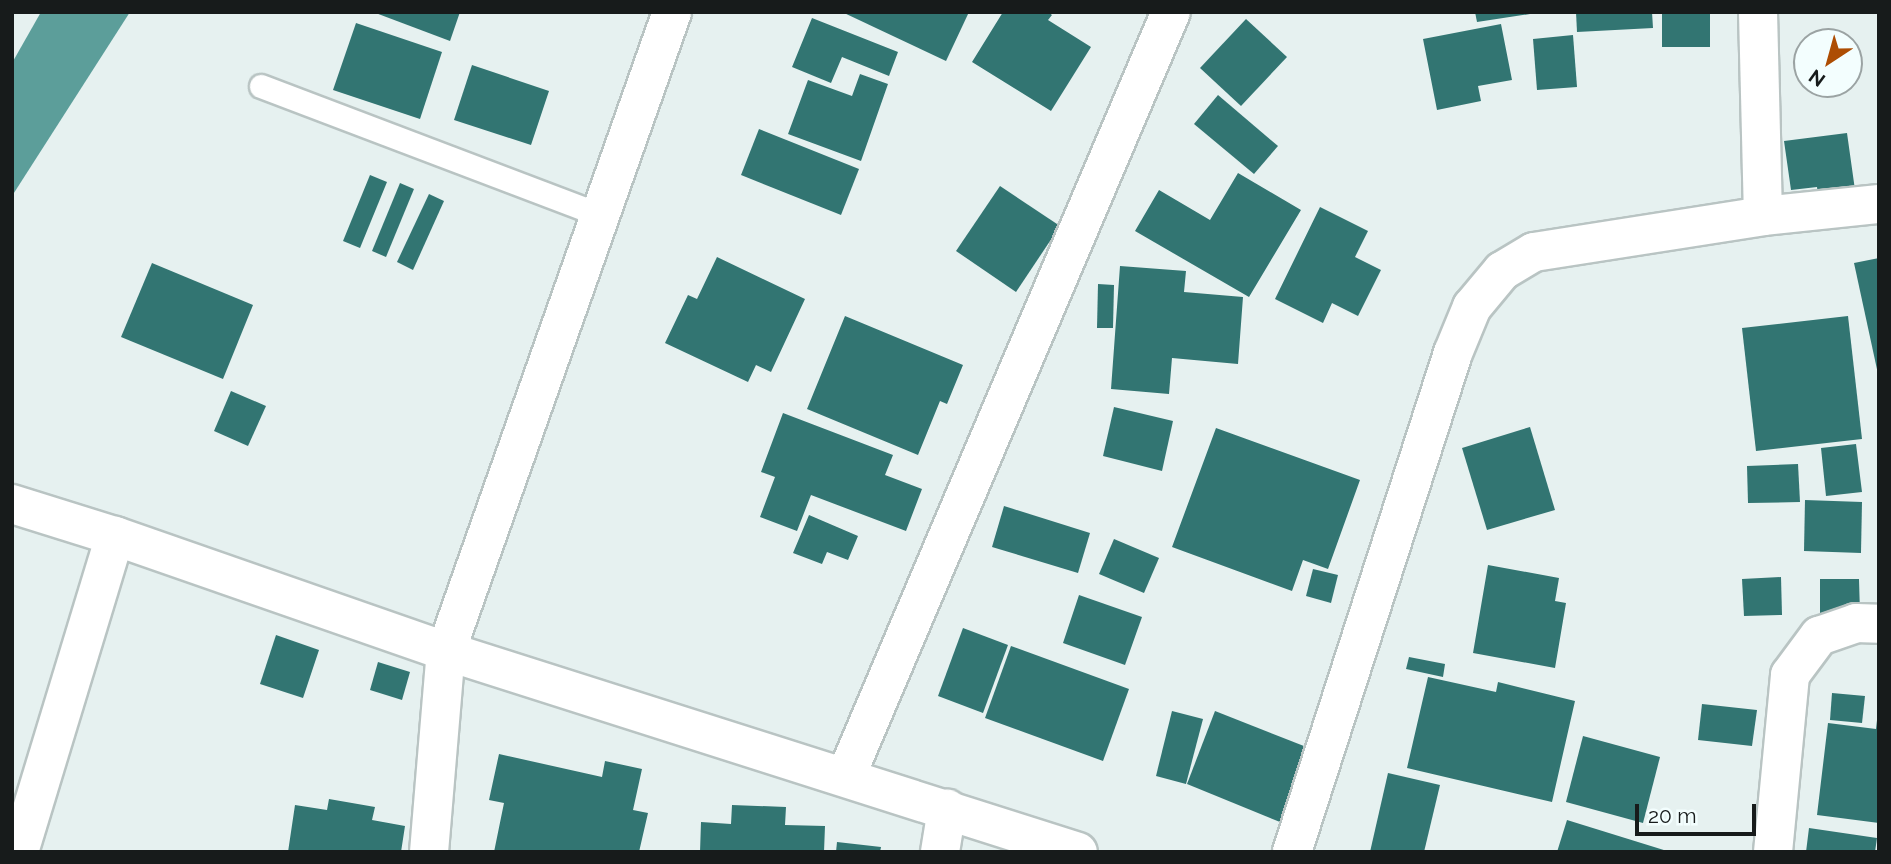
<!DOCTYPE html>
<style>
body{margin:0}
#map{position:relative;width:1891px;height:864px;overflow:hidden;background:#e6f1f0;font-family:Raleway,sans-serif}
div>[style]{position:absolute}
.water>*{inset:0;background:#5c9e9a}
.building>*{inset:0;background:#327572}
.roads{filter:drop-shadow(2px 0 #b9c4c3) drop-shadow(-2px 0 #b9c4c3) drop-shadow(0 2px #b9c4c3) drop-shadow(0 -2px #b9c4c3)}
.service>*{height:23px;margin:-11.5px;padding:0 11.5px;transform-origin:11.5px;border-radius:11.5px;background:#fff}
.minor>*{height:38px;margin:-19px;padding:0 19px;transform-origin:19px;border-radius:19px;background:#fff}
span{translate:-50% -50%;white-space:nowrap;text-align:center;line-height:1.15;-webkit-text-stroke:7px #f3fefe;paint-order:stroke}
.frame{position:absolute;inset:0;border:14px solid #171b1b;pointer-events:none}
.north{position:absolute;left:1793px;top:28px;width:70px;height:70px;box-sizing:border-box;background:#f3fefe;border:2px solid #9ba3a3;border-radius:50%;rotate:216deg;font-size:19px;font-weight:700;line-height:28px;text-align:center;color:#171b1b}
.north::after{content:'';display:block;margin:auto;width:24px;height:32px;background:#ad4d03;clip-path:polygon(50% 0,100% 100%,50% 72%,0 100%)}
.scale{position:absolute;left:1635px;top:804px;width:121px;height:32px;box-sizing:border-box;border:4px solid #171b1b;border-top:0;padding-left:9px;font-size:21px;line-height:24px;white-space:nowrap;color:#171b1b;-webkit-text-stroke:5px #f3fefe;paint-order:stroke}
</style>
<div id="map">
<div class="water">
<i style="clip-path:polygon(41px 12px,130px 12px,12px 196px,12px 63px)"></i>
</div>
<div class="building">
<i style="clip-path:polygon(373px 12px,460px 12px,450px 41px)"></i>
<i style="clip-path:polygon(842px 12px,969px 12px,946px 61px)"></i>
<i style="clip-path:polygon(1003px 12px,1048px 12px,1052px 15px,1048px 20px,1091px 47px,1051px 111px,972px 62px)"></i>
<i style="clip-path:polygon(1475px 12px,1530px 12px,1530px 14px,1477px 22px)"></i>
<i style="clip-path:polygon(1576px 12px,1652px 12px,1653px 28px,1577px 32px)"></i>
<i style="clip-path:polygon(1662px 12px,1710px 12px,1710px 47px,1662px 47px)"></i>
<i style="clip-path:polygon(812px 18px,898px 52px,889px 76px,842px 57px,831px 83px,792px 67px)"></i>
<i style="clip-path:polygon(1246px 19px,1287px 57px,1241px 106px,1200px 68px)"></i>
<i style="clip-path:polygon(356px 23px,442px 52px,420px 119px,333px 90px)"></i>
<i style="clip-path:polygon(1501px 24px,1512px 80px,1478px 86px,1481px 101px,1437px 110px,1423px 39px)"></i>
<i style="clip-path:polygon(1573px 35px,1577px 87px,1537px 90px,1533px 39px)"></i>
<i style="clip-path:polygon(472px 65px,549px 91px,531px 145px,454px 120px)"></i>
<i style="clip-path:polygon(860px 74px,888px 84px,861px 161px,788px 134px,808px 80px,852px 96px)"></i>
<i style="clip-path:polygon(1218px 95px,1278px 146px,1254px 174px,1194px 124px)"></i>
<i style="clip-path:polygon(759px 129px,859px 169px,841px 215px,741px 175px)"></i>
<i style="clip-path:polygon(1847px 133px,1855px 190px,1818px 195px,1817px 187px,1791px 190px,1784px 141px)"></i>
<i style="clip-path:polygon(1238px 173px,1301px 210px,1249px 297px,1135px 231px,1159px 190px,1210px 220px)"></i>
<i style="clip-path:polygon(370px 175px,387px 182px,360px 248px,343px 241px)"></i>
<i style="clip-path:polygon(400px 183px,414px 189px,386px 257px,372px 251px)"></i>
<i style="clip-path:polygon(1000px 186px,1060px 226px,1016px 292px,956px 251px)"></i>
<i style="clip-path:polygon(429px 194px,444px 201px,413px 270px,397px 262px)"></i>
<i style="clip-path:polygon(1320px 207px,1368px 231px,1355px 257px,1381px 270px,1358px 316px,1332px 303px,1323px 323px,1275px 299px)"></i>
<i style="clip-path:polygon(717px 257px,805px 299px,771px 372px,756px 365px,748px 382px,665px 343px,688px 295px,697px 299px)"></i>
<i style="clip-path:polygon(1879px 258px,1879px 374px,1878px 374px,1854px 263px)"></i>
<i style="clip-path:polygon(152px 263px,253px 305px,223px 379px,121px 337px)"></i>
<i style="clip-path:polygon(1120px 266px,1186px 271px,1184px 292px,1243px 297px,1238px 364px,1172px 358px,1169px 394px,1111px 389px)"></i>
<i style="clip-path:polygon(1098px 284px,1114px 285px,1113px 328px,1097px 328px)"></i>
<i style="clip-path:polygon(845px 316px,963px 365px,947px 404px,940px 401px,918px 455px,807px 409px)"></i>
<i style="clip-path:polygon(1848px 316px,1862px 439px,1756px 451px,1742px 328px)"></i>
<i style="clip-path:polygon(231px 391px,266px 406px,248px 446px,214px 431px)"></i>
<i style="clip-path:polygon(1114px 407px,1173px 421px,1162px 471px,1103px 456px)"></i>
<i style="clip-path:polygon(783px 413px,893px 455px,885px 475px,922px 489px,906px 531px,811px 495px,797px 531px,760px 517px,775px 477px,761px 472px)"></i>
<i style="clip-path:polygon(1530px 427px,1555px 510px,1487px 530px,1462px 448px)"></i>
<i style="clip-path:polygon(1216px 428px,1360px 480px,1328px 569px,1303px 560px,1292px 591px,1172px 547px)"></i>
<i style="clip-path:polygon(1856px 444px,1862px 492px,1826px 496px,1821px 448px)"></i>
<i style="clip-path:polygon(1798px 464px,1800px 502px,1748px 503px,1747px 466px)"></i>
<i style="clip-path:polygon(1805px 500px,1862px 502px,1861px 553px,1804px 551px)"></i>
<i style="clip-path:polygon(1004px 506px,1090px 533px,1078px 573px,992px 547px)"></i>
<i style="clip-path:polygon(809px 515px,858px 536px,848px 560px,827px 552px,822px 564px,793px 553px)"></i>
<i style="clip-path:polygon(1114px 539px,1159px 558px,1144px 593px,1099px 574px)"></i>
<i style="clip-path:polygon(1488px 565px,1559px 578px,1555px 601px,1566px 603px,1555px 668px,1473px 653px)"></i>
<i style="clip-path:polygon(1313px 569px,1338px 575px,1331px 603px,1306px 596px)"></i>
<i style="clip-path:polygon(1781px 577px,1782px 615px,1744px 616px,1742px 579px)"></i>
<i style="clip-path:polygon(1820px 579px,1859px 579px,1860px 614px,1820px 614px)"></i>
<i style="clip-path:polygon(1079px 595px,1142px 617px,1125px 665px,1063px 643px)"></i>
<i style="clip-path:polygon(963px 628px,1008px 645px,983px 713px,938px 696px)"></i>
<i style="clip-path:polygon(276px 635px,319px 650px,303px 698px,260px 684px)"></i>
<i style="clip-path:polygon(1011px 646px,1129px 689px,1103px 761px,985px 718px)"></i>
<i style="clip-path:polygon(1409px 657px,1445px 664px,1443px 677px,1406px 669px)"></i>
<i style="clip-path:polygon(378px 662px,410px 672px,402px 700px,370px 690px)"></i>
<i style="clip-path:polygon(1428px 677px,1496px 692px,1498px 682px,1575px 701px,1552px 802px,1407px 768px)"></i>
<i style="clip-path:polygon(1832px 693px,1865px 696px,1862px 723px,1830px 720px)"></i>
<i style="clip-path:polygon(1702px 704px,1757px 710px,1752px 746px,1698px 740px)"></i>
<i style="clip-path:polygon(1172px 711px,1203px 719px,1186px 784px,1156px 776px)"></i>
<i style="clip-path:polygon(1215px 711px,1309px 748px,1280px 822px,1187px 784px)"></i>
<i style="clip-path:polygon(1877px 720px,1879px 823px,1817px 815px,1828px 723px,1876px 729px)"></i>
<i style="clip-path:polygon(1583px 736px,1660px 757px,1643px 823px,1566px 802px)"></i>
<i style="clip-path:polygon(499px 754px,602px 777px,605px 761px,642px 769px,633px 810px,648px 813px,639px 852px,494px 852px,504px 803px,489px 800px)"></i>
<i style="clip-path:polygon(1388px 773px,1440px 785px,1424px 852px,1370px 852px)"></i>
<i style="clip-path:polygon(329px 799px,375px 807px,372px 820px,405px 826px,401px 852px,288px 852px,295px 805px,327px 810px)"></i>
<i style="clip-path:polygon(732px 805px,786px 807px,785px 825px,825px 826px,824px 852px,700px 852px,701px 822px,731px 824px)"></i>
<i style="clip-path:polygon(1567px 820px,1667px 851px,1667px 852px,1557px 852px)"></i>
<i style="clip-path:polygon(1809px 828px,1877px 838px,1875px 852px,1806px 852px)"></i>
<i style="clip-path:polygon(837px 842px,881px 847px,880px 852px,836px 852px)"></i>
</div>
<div class="roads">
<div class="service">
<i style="left:261px;top:86px;width:363px;rotate:20.8deg"></i>
</div>
<div class="minor">
<i style="left:1758px;top:12px;width:204px;rotate:88.6deg"></i>
<i style="left:12px;top:504px;width:108px;rotate:17.3deg"></i>
<i style="left:115px;top:536px;width:350px;rotate:19.2deg"></i>
<i style="left:446px;top:651px;width:663px;rotate:17.64deg"></i>
<i style="left:846px;top:776px;width:830px;rotate:-66.96deg"></i>
<i style="left:19px;top:852px;width:330px;rotate:-73.1deg"></i>
<i style="left:429px;top:852px;width:202px;rotate:-85.2deg"></i>
<i style="left:446px;top:651px;width:678px;rotate:-70.52deg"></i>
<i style="left:940px;top:852px;width:44px;rotate:-80.8deg"></i>
<i style="left:1292px;top:852px;width:524px;rotate:-72.12deg"></i>
<i style="left:1453px;top:353px;width:50px;rotate:-67.6deg"></i>
<i style="left:1472px;top:307px;width:47px;rotate:-50.2deg"></i>
<i style="left:1502px;top:271px;width:37px;rotate:-31deg"></i>
<i style="left:1534px;top:252px;width:232px;rotate:-8.9deg"></i>
<i style="left:1763px;top:216px;width:117px;rotate:-5.9deg"></i>
<i style="left:1773px;top:852px;width:178px;rotate:-84.5deg"></i>
<i style="left:1790px;top:675px;width:49px;rotate:-53.4deg"></i>
<i style="left:1819px;top:636px;width:39px;rotate:-19deg"></i>
<i style="left:1856px;top:623px;width:23px;rotate:2deg"></i>
</div>
</div>
<div class="frame"></div>
<div class="north">N</div>
<div class="scale">20 m</div>
</div>
